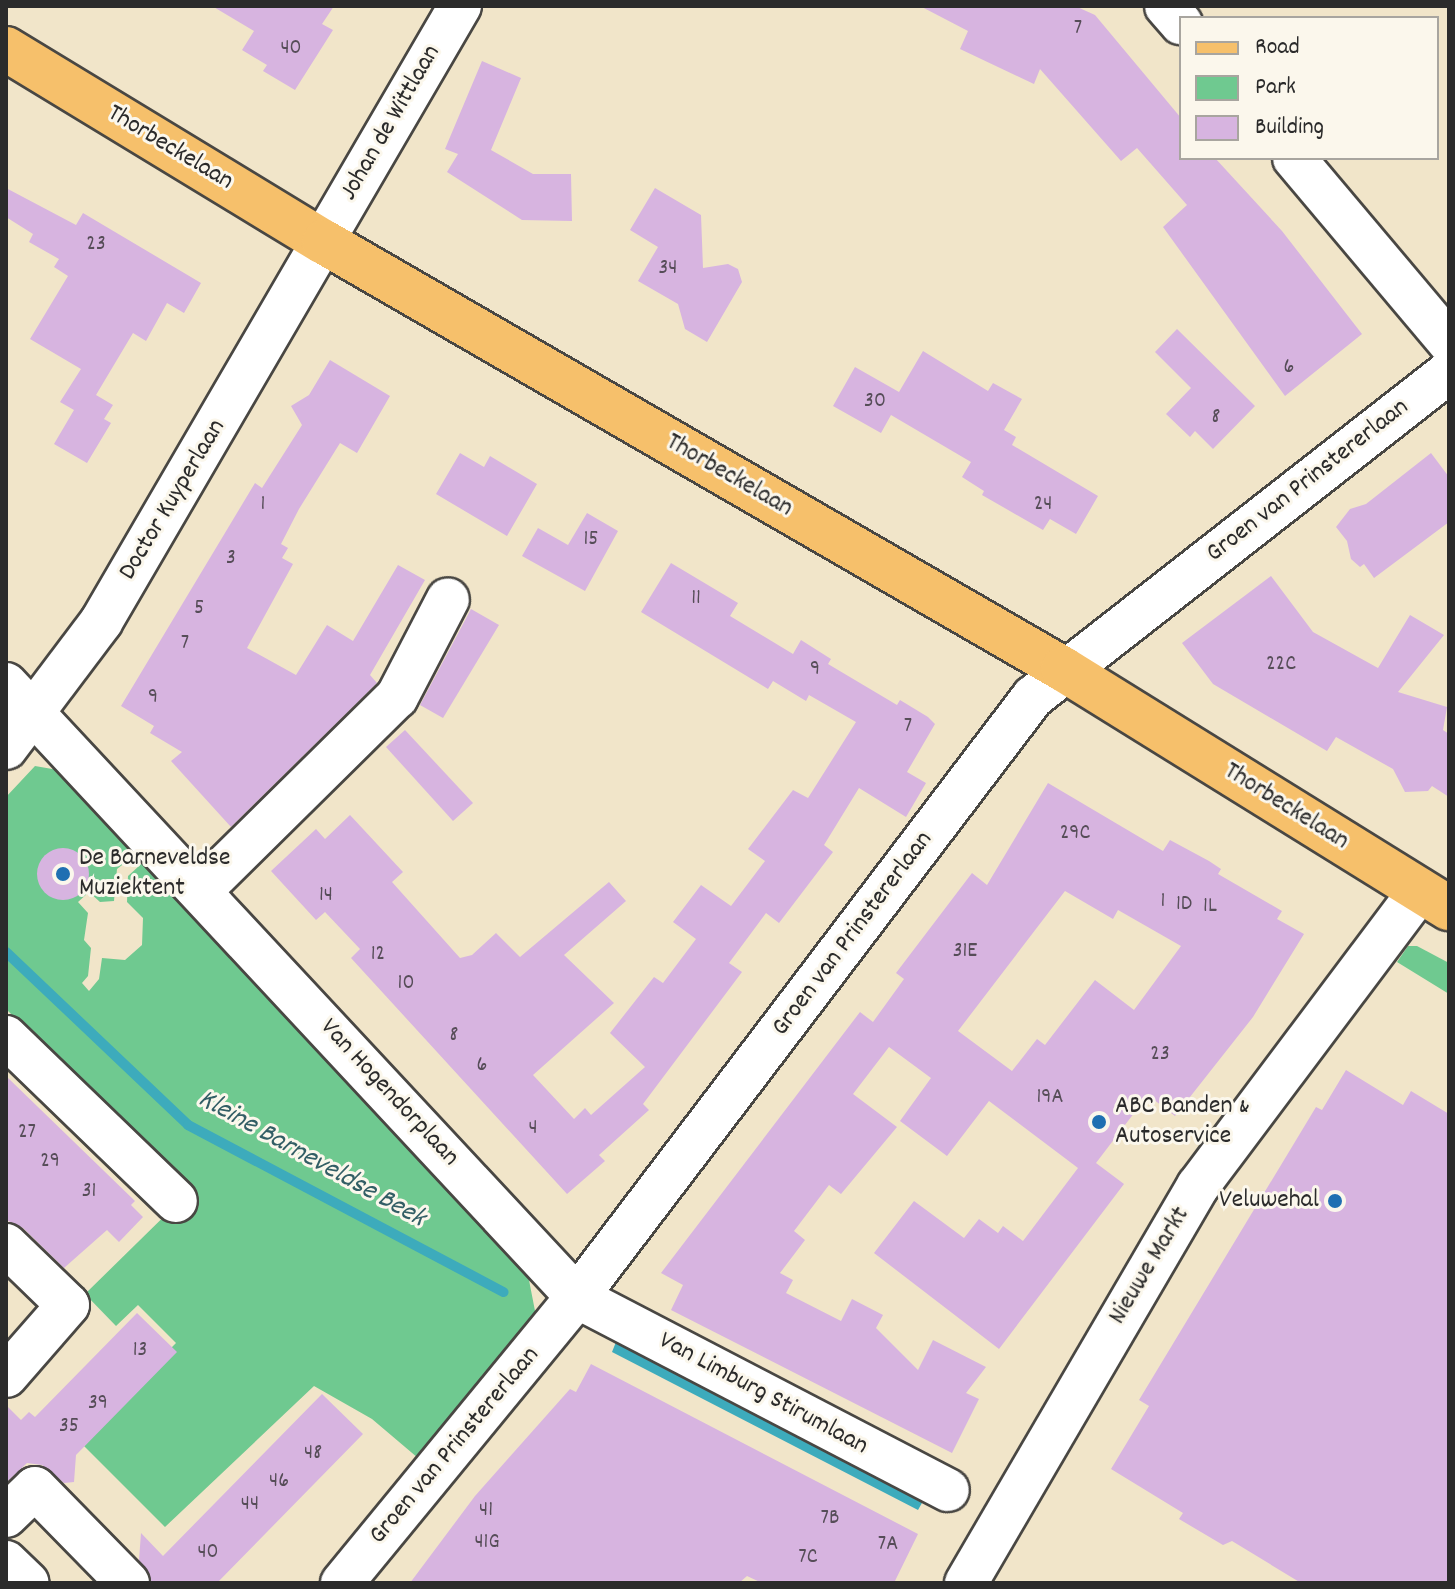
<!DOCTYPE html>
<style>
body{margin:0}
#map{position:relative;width:1455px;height:1589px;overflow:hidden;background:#f1e5c9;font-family:Dekko,sans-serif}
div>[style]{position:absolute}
.green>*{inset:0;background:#6fc990}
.water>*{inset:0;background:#3dabbc}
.stream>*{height:10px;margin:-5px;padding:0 5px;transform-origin:5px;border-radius:5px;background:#3dabbc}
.building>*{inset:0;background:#d7b4e0}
.round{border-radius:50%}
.roads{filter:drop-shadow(2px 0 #494743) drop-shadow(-2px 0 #494743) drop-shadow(0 2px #494743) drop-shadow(0 -2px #494743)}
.minor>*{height:42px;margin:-21px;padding:0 21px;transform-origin:21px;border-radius:21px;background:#fff}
.major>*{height:44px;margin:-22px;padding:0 22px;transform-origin:22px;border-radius:22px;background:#f6c06b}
.dots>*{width:22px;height:22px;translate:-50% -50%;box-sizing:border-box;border:4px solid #fbf7ec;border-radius:50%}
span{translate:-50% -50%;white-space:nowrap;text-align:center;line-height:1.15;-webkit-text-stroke:6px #fbf7ec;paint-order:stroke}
.number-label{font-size:22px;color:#564d58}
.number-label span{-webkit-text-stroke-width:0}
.street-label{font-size:26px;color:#2b2b2b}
.poi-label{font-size:26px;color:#2b2b2b}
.left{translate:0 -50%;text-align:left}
.right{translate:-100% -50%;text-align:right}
.water-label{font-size:28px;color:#325e65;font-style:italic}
.frame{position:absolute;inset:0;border:8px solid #2b2b2b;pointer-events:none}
.legend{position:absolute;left:1179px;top:16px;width:260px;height:144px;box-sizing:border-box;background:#fbf7ec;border:2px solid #a8a59f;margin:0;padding:10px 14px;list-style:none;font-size:24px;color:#2b2b2b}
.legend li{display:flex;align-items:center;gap:16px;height:40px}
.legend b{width:40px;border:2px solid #a8a59f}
</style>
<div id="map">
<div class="green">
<i style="clip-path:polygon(35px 766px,58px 770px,136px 854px,117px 869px,114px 901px,100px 902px,89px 892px,78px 902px,88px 913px,84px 940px,91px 948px,88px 976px,82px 983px,89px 991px,99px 979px,102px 958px,125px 960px,142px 945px,143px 918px,127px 902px,128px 876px,151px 855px,504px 1235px,528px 1275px,536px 1316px,418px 1458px,372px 1419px,314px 1386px,165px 1527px,79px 1441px,176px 1343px,138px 1305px,116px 1326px,85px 1294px,190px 1191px,6px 1009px,6px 797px)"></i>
<i style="clip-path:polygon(1408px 946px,1417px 946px,1449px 963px,1449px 994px,1397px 962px)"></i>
</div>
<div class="water">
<i style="clip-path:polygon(618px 1337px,927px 1494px,918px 1510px,612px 1352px)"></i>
</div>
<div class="stream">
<i style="left:6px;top:952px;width:251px;rotate:43.5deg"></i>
<i style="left:188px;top:1125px;width:357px;rotate:27.9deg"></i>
</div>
<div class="building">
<i style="clip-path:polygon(212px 6px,334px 6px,322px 24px,333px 30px,295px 90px,263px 71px,267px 65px,242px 50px,254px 31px)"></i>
<i style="clip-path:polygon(920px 6px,1075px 6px,1095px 15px,1181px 118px,1181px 158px,1215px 158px,1282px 231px,1362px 334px,1285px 396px,1163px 227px,1187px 205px,1137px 148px,1121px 161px,1040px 69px,1034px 84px,960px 49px,968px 31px)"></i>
<i style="clip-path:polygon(482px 61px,521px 78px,491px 150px,533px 174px,571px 174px,572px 221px,522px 220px,447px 172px,458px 154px,445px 149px)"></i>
<i style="clip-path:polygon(6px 188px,76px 225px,83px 213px,201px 283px,184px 313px,167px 303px,146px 341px,133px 333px,96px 395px,113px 405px,104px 419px,111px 423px,87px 463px,54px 444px,74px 410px,60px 402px,81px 369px,30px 339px,68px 276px,54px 267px,59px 259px,29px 242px,33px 234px,6px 217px)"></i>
<i style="clip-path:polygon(655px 188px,701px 215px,703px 268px,728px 264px,738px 269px,742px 282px,707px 342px,685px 329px,678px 304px,638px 281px,658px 247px,630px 230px)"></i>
<i style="clip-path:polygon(1177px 329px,1255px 406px,1213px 449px,1195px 431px,1190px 437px,1166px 414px,1191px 388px,1155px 352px)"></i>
<i style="clip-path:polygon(923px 351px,988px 391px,993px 383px,1022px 399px,1004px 430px,1016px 437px,1012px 445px,1098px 496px,1076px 534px,1050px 519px,1043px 530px,982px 495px,984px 491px,962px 477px,971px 462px,891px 415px,881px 433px,833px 406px,855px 367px,899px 392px)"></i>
<i style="clip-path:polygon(330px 360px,390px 396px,357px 453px,340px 443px,299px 509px,281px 544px,288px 548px,282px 558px,293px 564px,247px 648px,296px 675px,327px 625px,353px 641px,398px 565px,425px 580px,370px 675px,377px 683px,231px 827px,171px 761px,182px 752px,150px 733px,154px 726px,121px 706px,255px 483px,262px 488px,302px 425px,291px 406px,309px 395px)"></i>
<i style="clip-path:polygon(460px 453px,484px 467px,490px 456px,537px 484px,507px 536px,436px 494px)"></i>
<i style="clip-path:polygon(1431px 453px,1449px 477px,1449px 522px,1374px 578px,1364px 564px,1360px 567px,1351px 559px,1347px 541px,1336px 527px,1350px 509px,1366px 504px)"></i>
<i style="clip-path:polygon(587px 513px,618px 531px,585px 591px,522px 556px,538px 528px,568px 545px)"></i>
<i style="clip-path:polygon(671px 563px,738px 603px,730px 616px,793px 654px,801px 640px,831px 659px,828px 664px,897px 705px,900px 700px,928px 717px,935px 724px,907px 772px,926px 783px,906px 817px,859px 788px,824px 845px,833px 852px,779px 923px,766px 913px,729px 963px,742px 972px,643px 1104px,649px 1110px,599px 1155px,605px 1161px,567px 1194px,351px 958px,360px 949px,325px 912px,316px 920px,271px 871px,316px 829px,325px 839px,350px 815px,403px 872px,392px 882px,460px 958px,472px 955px,496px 933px,520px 957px,609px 882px,626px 901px,564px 955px,614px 1003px,533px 1075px,574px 1119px,585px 1108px,591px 1115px,645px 1067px,610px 1033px,654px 977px,663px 983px,696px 939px,673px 922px,701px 885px,731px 906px,765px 861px,748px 849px,793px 790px,808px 798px,856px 722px,809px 695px,806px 701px,773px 681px,768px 689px,641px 612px)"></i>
<i style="clip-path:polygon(1271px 576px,1313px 632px,1378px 668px,1410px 615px,1444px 635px,1398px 692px,1447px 707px,1443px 730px,1449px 734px,1449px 797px,1432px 786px,1428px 791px,1405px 792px,1393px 769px,1336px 737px,1327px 751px,1213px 684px,1182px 643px)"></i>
<i style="clip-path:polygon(471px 609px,499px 625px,443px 718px,420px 705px)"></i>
<i style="clip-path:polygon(405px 730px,473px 803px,453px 821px,386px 747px)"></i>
<i style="clip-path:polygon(evenodd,1048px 783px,1163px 851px,1170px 840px,1209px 861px,1221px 869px,1218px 874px,1282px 911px,1277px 919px,1304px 934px,1253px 1017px,1175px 1116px,1153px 1099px,1149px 1104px,1144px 1100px,1096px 1163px,1124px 1184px,999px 1349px,874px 1253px,914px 1201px,964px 1238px,979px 1219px,998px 1233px,1003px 1226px,1023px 1241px,1078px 1168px,989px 1101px,947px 1156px,900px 1121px,931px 1078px,889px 1047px,853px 1094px,897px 1127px,841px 1194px,829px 1185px,794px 1231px,805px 1240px,780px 1273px,793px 1280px,786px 1293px,841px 1321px,852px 1299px,883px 1315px,876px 1328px,918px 1370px,933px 1340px,986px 1367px,966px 1393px,979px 1399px,952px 1453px,671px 1310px,683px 1285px,661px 1273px,860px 1012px,873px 1022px,904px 979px,896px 973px,972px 873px,987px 885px,1048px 783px,1065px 891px,1113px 919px,1118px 910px,1181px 946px,1134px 1010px,1095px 980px,1045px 1045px,1037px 1039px,1012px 1071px,958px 1031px,1065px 891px)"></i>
<i class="round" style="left:37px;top:848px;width:52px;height:52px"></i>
<i style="clip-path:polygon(1346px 1070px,1403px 1105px,1411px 1091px,1449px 1114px,1449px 1583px,1301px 1583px,1232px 1541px,1223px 1545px,1179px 1519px,1183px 1513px,1111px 1469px,1149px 1406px,1139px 1400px,1316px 1107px,1322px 1110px)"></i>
<i style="clip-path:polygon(6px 1076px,135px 1201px,131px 1205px,143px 1217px,119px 1242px,107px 1230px,64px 1268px,23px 1228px,6px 1220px)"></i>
<i style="clip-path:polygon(137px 1313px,177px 1352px,76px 1455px,74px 1482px,64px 1483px,42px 1465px,27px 1463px,6px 1483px,6px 1405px,21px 1420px,29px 1412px,35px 1417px)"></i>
<i style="clip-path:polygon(591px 1364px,918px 1534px,894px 1583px,762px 1583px,747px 1576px,739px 1583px,410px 1583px,475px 1496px,570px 1389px,576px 1392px)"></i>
<i style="clip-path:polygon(322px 1394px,363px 1434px,217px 1583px,151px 1583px,139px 1560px,141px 1533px,163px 1556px)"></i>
</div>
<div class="roads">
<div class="minor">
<i style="left:1166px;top:6px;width:23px;rotate:49deg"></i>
<i style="left:1294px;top:158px;width:241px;rotate:49.9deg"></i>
<i style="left:6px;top:684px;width:838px;rotate:47.03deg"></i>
<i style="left:577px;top:1297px;width:418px;rotate:27.5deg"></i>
<i style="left:6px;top:748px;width:158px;rotate:-53deg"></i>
<i style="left:101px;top:622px;width:713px;rotate:-59.77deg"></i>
<i style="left:201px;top:890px;width:275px;rotate:-44.6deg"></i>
<i style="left:397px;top:697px;width:110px;rotate:-62.5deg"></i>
<i style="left:6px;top:1037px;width:236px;rotate:44deg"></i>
<i style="left:6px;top:1245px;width:86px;rotate:44.1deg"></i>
<i style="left:68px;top:1305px;width:94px;rotate:131.1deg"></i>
<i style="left:6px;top:1516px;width:40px;rotate:-44deg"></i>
<i style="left:35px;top:1488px;width:133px;rotate:45.6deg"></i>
<i style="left:6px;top:1562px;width:30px;rotate:44deg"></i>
<i style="left:342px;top:1583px;width:370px;rotate:-50.6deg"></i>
<i style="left:577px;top:1297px;width:754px;rotate:-52.77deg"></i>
<i style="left:1033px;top:697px;width:528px;rotate:-38deg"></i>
<i style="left:966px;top:1583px;width:460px;rotate:-59.7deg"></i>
<i style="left:1198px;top:1186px;width:370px;rotate:-53.1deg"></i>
</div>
<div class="major">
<i style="left:6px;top:49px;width:372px;rotate:31.3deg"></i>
<i style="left:324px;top:242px;width:853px;rotate:30.02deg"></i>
<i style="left:1063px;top:669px;width:454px;rotate:31.8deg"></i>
</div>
</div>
<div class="dots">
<i style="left:63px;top:874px;background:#1f6fb2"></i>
<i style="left:1099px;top:1122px;background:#1f6fb2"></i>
<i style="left:1335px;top:1201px;background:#1f6fb2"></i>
</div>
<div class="number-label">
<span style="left:1078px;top:29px">7</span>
<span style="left:291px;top:49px">40</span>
<span style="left:96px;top:245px">23</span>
<span style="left:668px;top:269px">34</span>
<span style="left:1289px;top:368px">6</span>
<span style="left:875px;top:402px">30</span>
<span style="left:1216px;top:418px">8</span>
<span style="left:263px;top:505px">1</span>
<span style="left:1043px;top:505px">24</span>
<span style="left:591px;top:540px">15</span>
<span style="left:231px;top:559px">3</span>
<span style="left:696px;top:599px">11</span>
<span style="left:199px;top:609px">5</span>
<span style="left:185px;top:644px">7</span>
<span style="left:1281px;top:665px">22C</span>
<span style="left:815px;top:670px">9</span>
<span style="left:153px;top:698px">9</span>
<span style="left:908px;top:727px">7</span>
<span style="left:1075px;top:834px">29C</span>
<span style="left:326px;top:896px">14</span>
<span style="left:1163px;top:902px">1</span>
<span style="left:1184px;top:905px">1D</span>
<span style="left:1210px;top:907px">1L</span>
<span style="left:965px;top:952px">31E</span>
<span style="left:378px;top:955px">12</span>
<span style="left:406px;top:984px">10</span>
<span style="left:454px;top:1036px">8</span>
<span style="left:1160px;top:1055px">23</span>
<span style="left:482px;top:1066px">6</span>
<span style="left:1050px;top:1098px">19A</span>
<span style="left:533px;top:1129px">4</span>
<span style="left:27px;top:1133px">27</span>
<span style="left:50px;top:1162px">29</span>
<span style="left:89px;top:1192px">31</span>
<span style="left:140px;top:1351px">13</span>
<span style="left:98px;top:1404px">39</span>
<span style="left:69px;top:1427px">35</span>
<span style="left:313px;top:1454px">48</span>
<span style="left:279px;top:1482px">46</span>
<span style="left:250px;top:1505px">44</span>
<span style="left:486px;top:1511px">41</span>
<span style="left:830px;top:1519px">7B</span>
<span style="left:487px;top:1543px">41G</span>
<span style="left:888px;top:1545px">7A</span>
<span style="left:208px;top:1553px">40</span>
<span style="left:808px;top:1558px">7C</span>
</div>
<div class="street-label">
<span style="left:391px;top:123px;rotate:-60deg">Johan de Wittlaan</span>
<span style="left:170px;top:148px;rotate:31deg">Thorbeckelaan</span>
<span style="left:729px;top:476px;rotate:30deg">Thorbeckelaan</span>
<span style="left:1308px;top:481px;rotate:-38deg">Groen van Prinstererlaan</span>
<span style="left:173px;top:500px;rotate:-59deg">Doctor Kuyperlaan</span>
<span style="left:1286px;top:807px;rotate:32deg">Thorbeckelaan</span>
<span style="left:853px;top:934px;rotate:-53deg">Groen van Prinstererlaan</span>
<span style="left:389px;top:1093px;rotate:47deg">Van Hogendorplaan</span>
<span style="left:1150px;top:1266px;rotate:-59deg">Nieuwe Markt</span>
<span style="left:763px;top:1394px;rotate:28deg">Van Limburg Stirumlaan</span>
<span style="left:455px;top:1446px;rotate:-50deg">Groen van Prinstererlaan</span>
</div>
<div class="poi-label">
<span class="left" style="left:79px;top:874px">De Barneveldse<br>Muziektent</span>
<span class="left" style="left:1115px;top:1122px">ABC Banden &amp;<br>Autoservice</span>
<span class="right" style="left:1319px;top:1201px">Veluwehal</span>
</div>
<div class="water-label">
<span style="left:311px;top:1160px;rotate:29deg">Kleine Barneveldse Beek</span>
</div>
<div class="frame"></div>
<ul class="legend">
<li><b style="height:10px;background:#f6c06b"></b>Road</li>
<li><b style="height:22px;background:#6fc990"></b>Park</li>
<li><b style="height:22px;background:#d7b4e0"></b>Building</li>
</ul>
</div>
